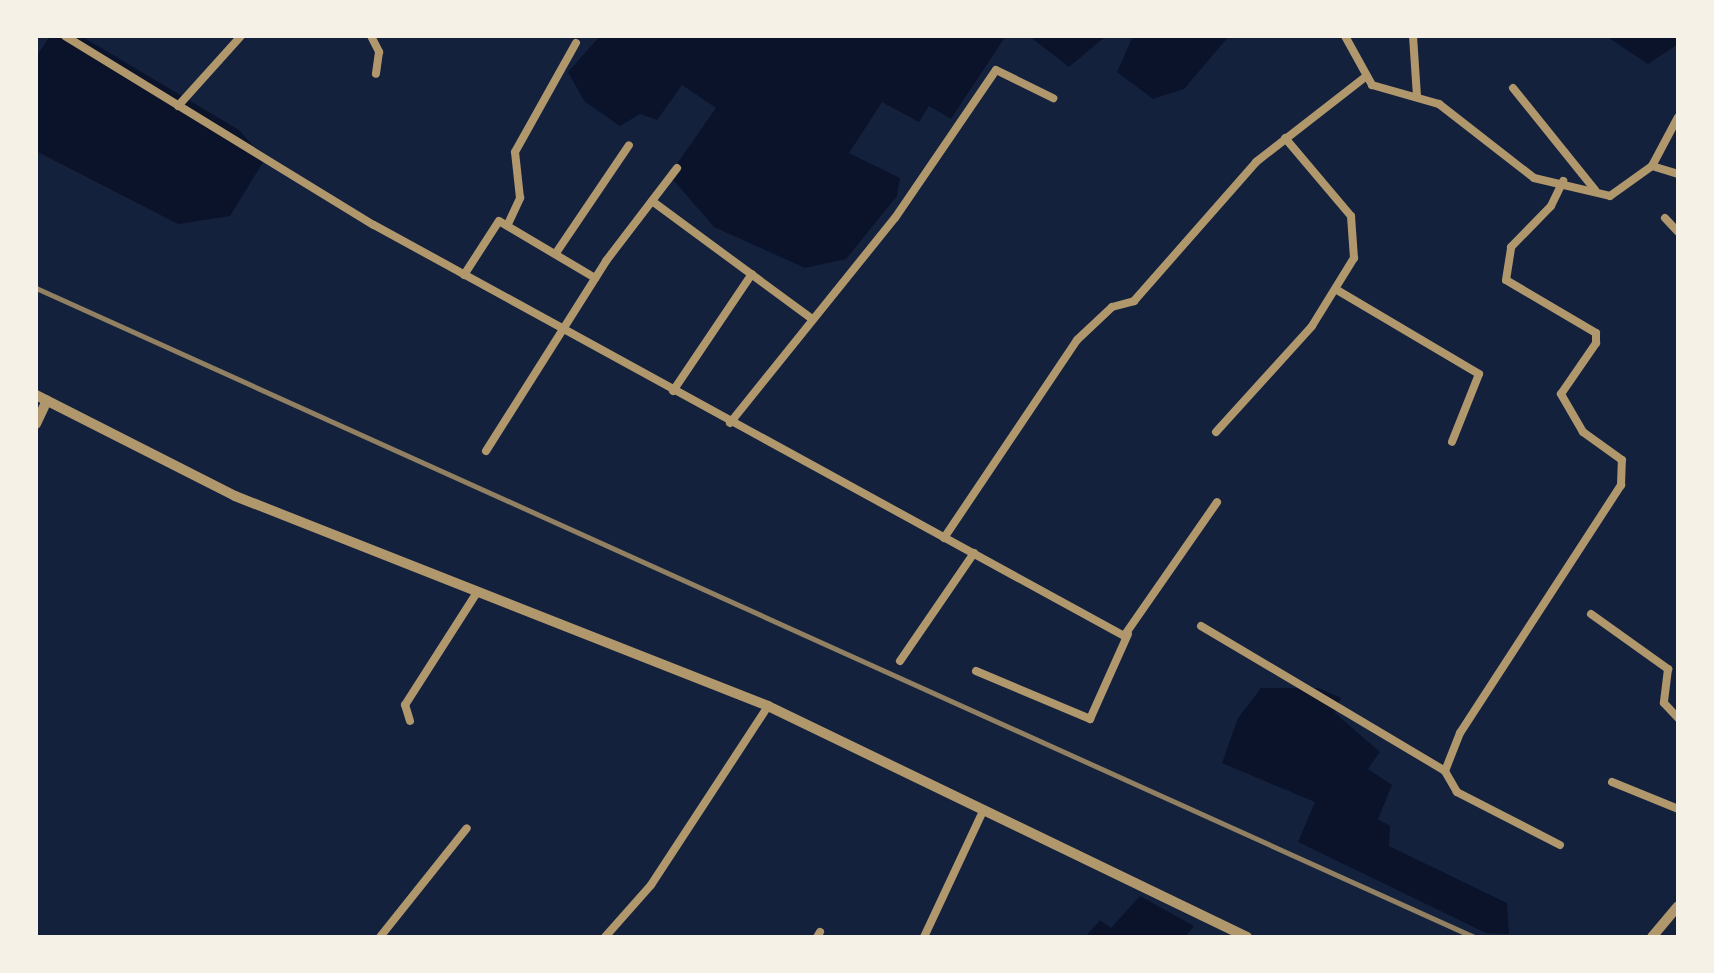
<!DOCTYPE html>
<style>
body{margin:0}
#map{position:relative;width:1714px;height:973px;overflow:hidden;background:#14213d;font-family:Mulish,sans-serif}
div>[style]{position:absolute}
.water>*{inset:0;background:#0b132b}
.minor>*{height:8px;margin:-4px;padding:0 4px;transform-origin:4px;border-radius:4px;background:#b1986c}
.tertiary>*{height:10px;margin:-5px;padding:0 5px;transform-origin:5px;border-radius:5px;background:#b1986c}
.rail>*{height:5px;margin:-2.5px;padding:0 2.5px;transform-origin:2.5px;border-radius:2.5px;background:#918062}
span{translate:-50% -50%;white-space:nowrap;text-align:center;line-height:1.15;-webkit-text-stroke:8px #f6f1e7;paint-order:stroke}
.frame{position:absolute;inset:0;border:38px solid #f6f1e7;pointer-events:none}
</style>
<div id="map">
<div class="water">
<i style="clip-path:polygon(50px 36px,81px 36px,239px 130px,265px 159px,230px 216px,178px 224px,36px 151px,36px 57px)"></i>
<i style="clip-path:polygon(600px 36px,1004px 36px,1005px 37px,951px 119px,929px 106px,919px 122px,882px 102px,849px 153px,900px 178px,897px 196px,846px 259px,805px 268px,714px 227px,669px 175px,716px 108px,682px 85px,657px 120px,640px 114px,620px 126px,584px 101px,568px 72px)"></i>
<i style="clip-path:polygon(1029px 36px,1106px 36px,1069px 67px)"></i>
<i style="clip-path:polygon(1133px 36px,1229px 36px,1184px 89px,1153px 99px,1117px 72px)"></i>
<i style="clip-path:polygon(1606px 36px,1678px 36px,1678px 44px,1648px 64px)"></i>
<i style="clip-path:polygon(1261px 688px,1319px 688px,1341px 698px,1335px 713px,1380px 752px,1368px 769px,1392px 785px,1378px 819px,1390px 826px,1389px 846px,1507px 903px,1509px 934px,1486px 933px,1298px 842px,1315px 802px,1222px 763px,1238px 718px)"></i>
<i style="clip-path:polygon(1140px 896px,1194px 926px,1185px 937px,1085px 937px,1100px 920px,1111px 928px)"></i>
</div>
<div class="minor">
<i style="left:65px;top:36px;width:362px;rotate:31.5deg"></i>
<i style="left:374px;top:225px;width:855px;rotate:28.72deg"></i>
<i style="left:1124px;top:636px;width:163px;rotate:-55.2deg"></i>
<i style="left:371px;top:36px;width:18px;rotate:63deg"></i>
<i style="left:379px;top:52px;width:22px;rotate:98deg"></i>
<i style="left:1345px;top:36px;width:56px;rotate:61.1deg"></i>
<i style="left:1372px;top:85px;width:70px;rotate:15.8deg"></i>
<i style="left:1439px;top:104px;width:120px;rotate:37.9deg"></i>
<i style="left:1534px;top:178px;width:78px;rotate:13.3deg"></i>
<i style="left:1610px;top:196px;width:52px;rotate:-35.5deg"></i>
<i style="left:1652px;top:166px;width:27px;rotate:17deg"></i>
<i style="left:1413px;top:36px;width:60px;rotate:86.2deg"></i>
<i style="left:1513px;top:88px;width:131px;rotate:51.2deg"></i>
<i style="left:178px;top:106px;width:94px;rotate:-48deg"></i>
<i style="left:1652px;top:166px;width:55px;rotate:-62deg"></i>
<i style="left:652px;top:201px;width:199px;rotate:36.4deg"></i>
<i style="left:1665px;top:218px;width:19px;rotate:47deg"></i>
<i style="left:508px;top:224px;width:29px;rotate:-65deg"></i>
<i style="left:520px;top:198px;width:46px;rotate:-96.2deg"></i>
<i style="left:515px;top:152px;width:125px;rotate:-60.8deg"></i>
<i style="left:556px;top:253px;width:130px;rotate:-55.9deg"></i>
<i style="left:464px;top:275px;width:64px;rotate:-57.1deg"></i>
<i style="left:499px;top:221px;width:112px;rotate:30.7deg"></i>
<i style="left:1337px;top:290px;width:165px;rotate:30.6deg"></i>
<i style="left:1479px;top:374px;width:73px;rotate:111.7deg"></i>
<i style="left:673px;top:391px;width:141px;rotate:-56deg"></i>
<i style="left:730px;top:423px;width:263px;rotate:-51.2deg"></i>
<i style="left:895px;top:218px;width:179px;rotate:-55.7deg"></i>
<i style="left:996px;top:70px;width:64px;rotate:26.2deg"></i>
<i style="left:1216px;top:432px;width:143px;rotate:-47.8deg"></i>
<i style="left:1312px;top:326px;width:80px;rotate:-58.3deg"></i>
<i style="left:1354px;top:258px;width:42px;rotate:-94.1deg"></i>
<i style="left:1351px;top:216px;width:102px;rotate:-130.2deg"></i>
<i style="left:486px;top:451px;width:225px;rotate:-57.7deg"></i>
<i style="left:606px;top:261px;width:117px;rotate:-52.6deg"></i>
<i style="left:944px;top:538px;width:239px;rotate:-56.1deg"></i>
<i style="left:1077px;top:340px;width:48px;rotate:-43.3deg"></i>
<i style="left:1112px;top:307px;width:23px;rotate:-15deg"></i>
<i style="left:1134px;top:301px;width:185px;rotate:-48.7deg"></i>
<i style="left:1256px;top:162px;width:137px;rotate:-37.9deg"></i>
<i style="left:1591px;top:614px;width:95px;rotate:35.5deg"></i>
<i style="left:1668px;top:669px;width:34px;rotate:97deg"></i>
<i style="left:1664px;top:703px;width:21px;rotate:47deg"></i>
<i style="left:1201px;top:626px;width:284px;rotate:30.7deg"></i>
<i style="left:900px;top:661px;width:131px;rotate:-55.6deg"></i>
<i style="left:976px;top:671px;width:124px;rotate:22.8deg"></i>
<i style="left:1090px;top:719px;width:93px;rotate:-65.9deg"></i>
<i style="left:410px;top:721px;width:17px;rotate:-107deg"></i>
<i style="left:405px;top:705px;width:135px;rotate:-57.4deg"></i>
<i style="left:1612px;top:782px;width:71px;rotate:22.2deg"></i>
<i style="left:1560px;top:845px;width:116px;rotate:-152.8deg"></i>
<i style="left:1457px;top:792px;width:24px;rotate:-120deg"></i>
<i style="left:1445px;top:771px;width:41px;rotate:-68.5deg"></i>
<i style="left:1460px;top:733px;width:296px;rotate:-57deg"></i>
<i style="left:1621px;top:485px;width:25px;rotate:-88deg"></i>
<i style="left:1622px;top:460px;width:48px;rotate:-144.3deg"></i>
<i style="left:1583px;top:432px;width:44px;rotate:-120.1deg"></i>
<i style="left:1561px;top:394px;width:62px;rotate:-55.5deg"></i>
<i style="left:1596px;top:343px;width:10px;rotate:-90deg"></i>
<i style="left:1596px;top:333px;width:104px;rotate:-149.5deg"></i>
<i style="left:1506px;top:280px;width:33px;rotate:-81deg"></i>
<i style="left:1511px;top:247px;width:57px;rotate:-45.7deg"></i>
<i style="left:1551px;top:206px;width:28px;rotate:-64deg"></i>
<i style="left:380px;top:937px;width:139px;rotate:-51.4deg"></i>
<i style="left:605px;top:937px;width:69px;rotate:-48.5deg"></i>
<i style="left:651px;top:885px;width:214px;rotate:-56.8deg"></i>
<i style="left:817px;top:937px;width:6px;rotate:-59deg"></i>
<i style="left:924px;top:937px;width:139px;rotate:-64.9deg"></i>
</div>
<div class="tertiary">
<i style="left:36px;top:395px;width:223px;rotate:26.9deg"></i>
<i style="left:235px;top:496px;width:573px;rotate:21.5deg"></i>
<i style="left:768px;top:706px;width:532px;rotate:25.75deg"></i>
<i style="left:36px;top:424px;width:26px;rotate:-65deg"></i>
<i style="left:1652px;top:937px;width:40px;rotate:-50deg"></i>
</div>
<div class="rail">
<i style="left:36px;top:288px;width:1578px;rotate:24.29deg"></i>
</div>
<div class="frame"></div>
</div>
